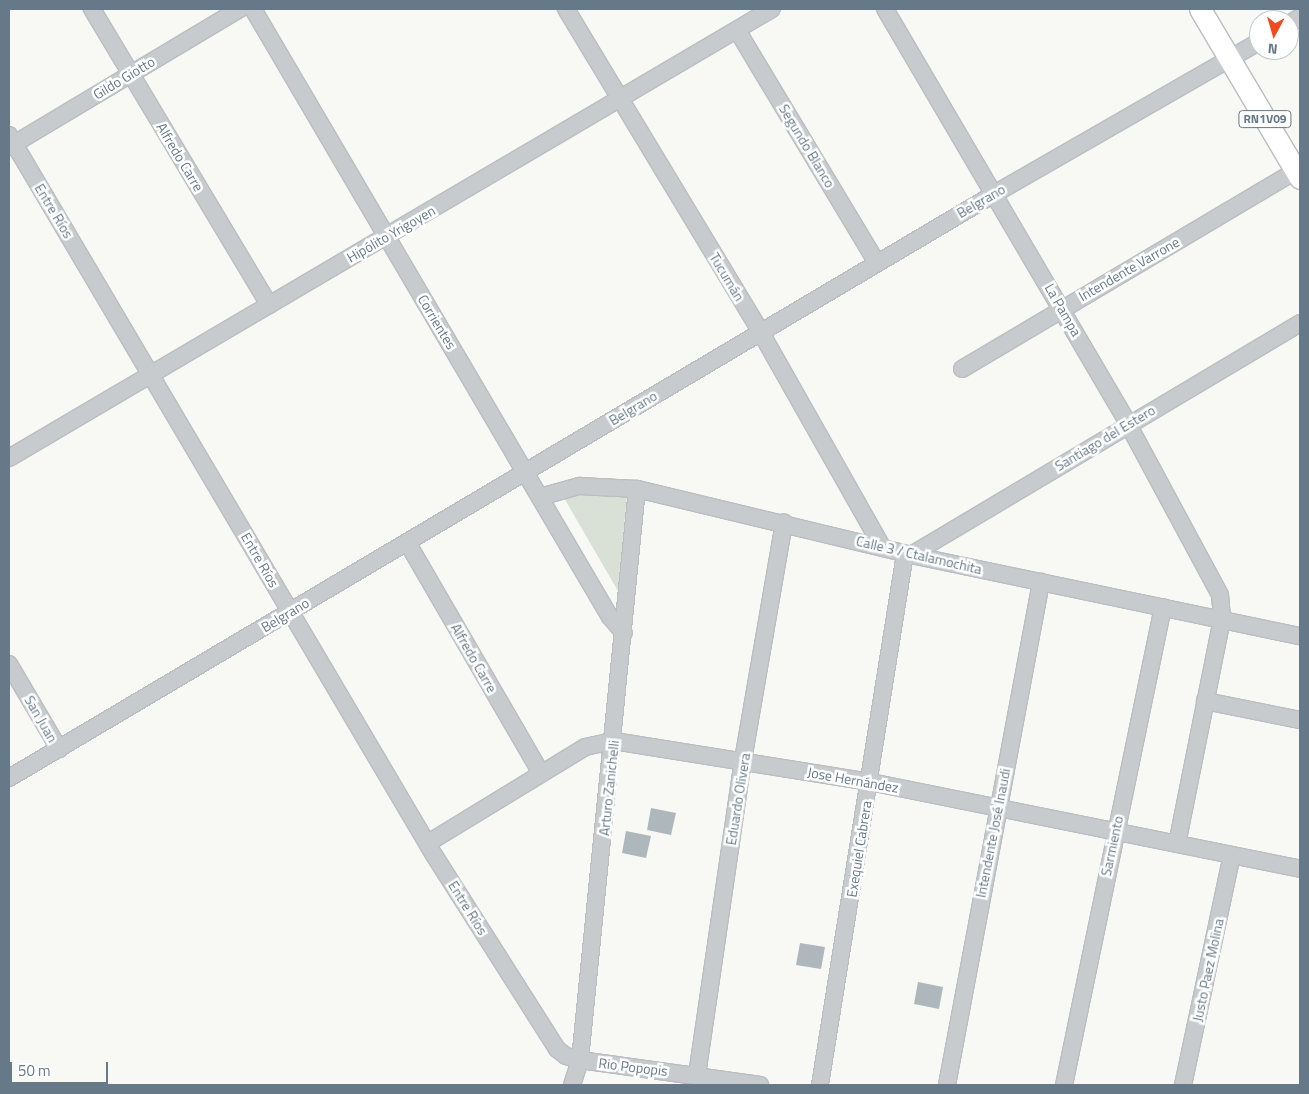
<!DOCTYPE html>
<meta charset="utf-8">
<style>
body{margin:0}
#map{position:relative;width:1309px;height:1094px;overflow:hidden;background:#f8f8f5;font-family:"Titillium Web",sans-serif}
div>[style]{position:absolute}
.green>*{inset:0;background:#d9e0d5}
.building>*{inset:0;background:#aeb7bc}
.roads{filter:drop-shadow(1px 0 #babec2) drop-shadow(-1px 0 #babec2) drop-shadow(0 1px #babec2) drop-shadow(0 -1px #babec2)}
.minor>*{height:16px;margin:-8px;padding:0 8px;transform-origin:8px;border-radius:8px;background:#c7cbce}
.major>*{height:21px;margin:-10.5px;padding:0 10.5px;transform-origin:10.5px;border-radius:10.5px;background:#fff}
span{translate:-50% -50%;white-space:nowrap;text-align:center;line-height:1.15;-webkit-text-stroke:5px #fff;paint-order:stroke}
.shield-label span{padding:1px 4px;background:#fff;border:1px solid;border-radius:4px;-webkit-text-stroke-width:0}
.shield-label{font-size:12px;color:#657988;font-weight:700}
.street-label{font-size:14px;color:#657988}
.frame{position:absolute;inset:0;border:10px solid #657988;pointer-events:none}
.north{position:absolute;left:1249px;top:10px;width:50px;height:50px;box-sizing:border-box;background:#fff;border:1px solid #c1c9cf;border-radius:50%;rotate:186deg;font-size:14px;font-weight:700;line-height:20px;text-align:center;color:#657988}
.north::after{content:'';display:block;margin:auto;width:18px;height:22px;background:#ef4b1d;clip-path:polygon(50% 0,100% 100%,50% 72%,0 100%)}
.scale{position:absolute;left:10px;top:1062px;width:98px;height:22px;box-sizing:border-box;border:2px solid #657988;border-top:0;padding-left:6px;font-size:15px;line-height:18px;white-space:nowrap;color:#657988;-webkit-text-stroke:4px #fff;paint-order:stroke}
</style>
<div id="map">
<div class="green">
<i style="clip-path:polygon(560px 491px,627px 495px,618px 591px)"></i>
</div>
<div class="building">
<i style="clip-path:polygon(651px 808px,676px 813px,671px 835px,647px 830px)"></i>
<i style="clip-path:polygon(626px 831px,651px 836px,646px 858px,622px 853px)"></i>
<i style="clip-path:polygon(800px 943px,825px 947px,821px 969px,796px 965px)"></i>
<i style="clip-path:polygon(918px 982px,943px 987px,939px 1009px,914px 1004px)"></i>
</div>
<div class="roads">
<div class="minor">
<i style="left:92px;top:9px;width:345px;rotate:59.1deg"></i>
<i style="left:253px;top:9px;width:705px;rotate:59.58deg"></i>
<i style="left:610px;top:617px;width:21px;rotate:49deg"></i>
<i style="left:566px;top:9px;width:376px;rotate:58.9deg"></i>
<i style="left:760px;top:331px;width:249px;rotate:60.5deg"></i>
<i style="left:885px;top:9px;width:481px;rotate:59.6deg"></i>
<i style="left:1128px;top:424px;width:194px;rotate:61.7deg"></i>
<i style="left:1220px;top:595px;width:24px;rotate:85deg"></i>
<i style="left:1222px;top:619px;width:229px;rotate:101.3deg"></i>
<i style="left:1289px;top:24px;width:13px;rotate:-32deg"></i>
<i style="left:737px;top:30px;width:272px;rotate:59deg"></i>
<i style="left:9px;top:135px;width:836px;rotate:59.45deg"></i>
<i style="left:434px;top:855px;width:230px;rotate:57.6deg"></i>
<i style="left:557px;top:1049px;width:11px;rotate:38deg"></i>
<i style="left:566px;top:1056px;width:15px;rotate:16deg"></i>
<i style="left:580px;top:1060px;width:182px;rotate:7.9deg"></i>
<i style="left:9px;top:147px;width:269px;rotate:-30.9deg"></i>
<i style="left:962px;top:369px;width:388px;rotate:-30.7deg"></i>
<i style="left:9px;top:458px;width:885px;rotate:-30.48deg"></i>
<i style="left:540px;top:497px;width:41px;rotate:-15.8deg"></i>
<i style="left:579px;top:486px;width:58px;rotate:3deg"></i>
<i style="left:637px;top:489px;width:282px;rotate:13.5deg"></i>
<i style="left:911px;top:555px;width:397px;rotate:11.8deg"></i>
<i style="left:407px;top:542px;width:267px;rotate:59.9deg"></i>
<i style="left:911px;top:555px;width:453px;rotate:-30.8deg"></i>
<i style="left:9px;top:664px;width:99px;rotate:59.5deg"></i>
<i style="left:1205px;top:701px;width:97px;rotate:11.3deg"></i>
<i style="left:9px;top:778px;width:1147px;rotate:-30.66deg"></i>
<i style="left:996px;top:193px;width:303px;rotate:-29.9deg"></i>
<i style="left:428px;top:843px;width:184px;rotate:-31.4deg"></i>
<i style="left:585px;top:747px;width:30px;rotate:-12deg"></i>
<i style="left:614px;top:741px;width:259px;rotate:9.1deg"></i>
<i style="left:870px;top:782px;width:439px;rotate:11.4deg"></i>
<i style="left:697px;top:1075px;width:318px;rotate:-81.7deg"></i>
<i style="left:743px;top:760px;width:241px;rotate:-80.2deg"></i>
<i style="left:572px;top:1085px;width:26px;rotate:-72deg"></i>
<i style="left:580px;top:1060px;width:574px;rotate:-84.3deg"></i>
<i style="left:820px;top:1085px;width:538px;rotate:-80.91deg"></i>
<i style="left:947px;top:1085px;width:512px;rotate:-79.41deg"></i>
<i style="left:1064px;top:1085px;width:488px;rotate:-78.3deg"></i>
<i style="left:1183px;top:1085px;width:235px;rotate:-78deg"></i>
</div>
<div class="major">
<i style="left:1200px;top:9px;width:196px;rotate:59.4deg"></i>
</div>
</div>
<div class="shield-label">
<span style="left:1265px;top:119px">RN1V09</span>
</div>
<div class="street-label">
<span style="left:124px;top:78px;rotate:-31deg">Gildo Giotto</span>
<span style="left:807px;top:146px;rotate:59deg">Segundo Blanco</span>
<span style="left:180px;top:157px;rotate:59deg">Alfredo Carre</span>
<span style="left:981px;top:201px;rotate:-30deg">Belgrano</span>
<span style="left:54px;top:211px;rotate:59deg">Entre Ríos</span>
<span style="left:391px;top:234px;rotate:-30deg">Hipólito Yrigoyen</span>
<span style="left:1129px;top:269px;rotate:-30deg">Intendente Varrone</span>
<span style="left:727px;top:277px;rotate:59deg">Tucumán</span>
<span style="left:1063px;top:310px;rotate:60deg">La Pampa</span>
<span style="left:437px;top:322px;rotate:59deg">Corrientes</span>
<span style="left:633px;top:408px;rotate:-31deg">Belgrano</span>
<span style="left:1105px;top:438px;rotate:-31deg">Santiago del Estero</span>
<span style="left:919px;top:555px;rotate:13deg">Calle 3 / Ctalamochita</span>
<span style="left:260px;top:560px;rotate:60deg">Entre Ríos</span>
<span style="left:285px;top:615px;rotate:-31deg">Belgrano</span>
<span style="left:474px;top:658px;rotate:60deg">Alfredo Carre</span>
<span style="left:41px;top:719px;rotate:60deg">San Juan</span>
<span style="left:853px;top:780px;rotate:10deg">Jose Hernández</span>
<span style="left:609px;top:788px;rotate:-84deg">Arturo Zanichelli</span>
<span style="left:738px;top:799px;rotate:-81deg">Eduardo Olivera</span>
<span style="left:993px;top:833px;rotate:-79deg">Intendente José Inaudi</span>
<span style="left:1112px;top:846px;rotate:-78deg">Sarmiento</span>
<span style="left:859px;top:849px;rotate:-81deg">Exequiel Cabrera</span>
<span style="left:468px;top:908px;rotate:58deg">Entre Ríos</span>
<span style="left:1208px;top:970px;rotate:-78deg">Justo Paez Molina</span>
<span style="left:633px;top:1067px;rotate:7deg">Rio Popopis</span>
</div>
<div class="frame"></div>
<div class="north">N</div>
<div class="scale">50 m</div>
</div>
